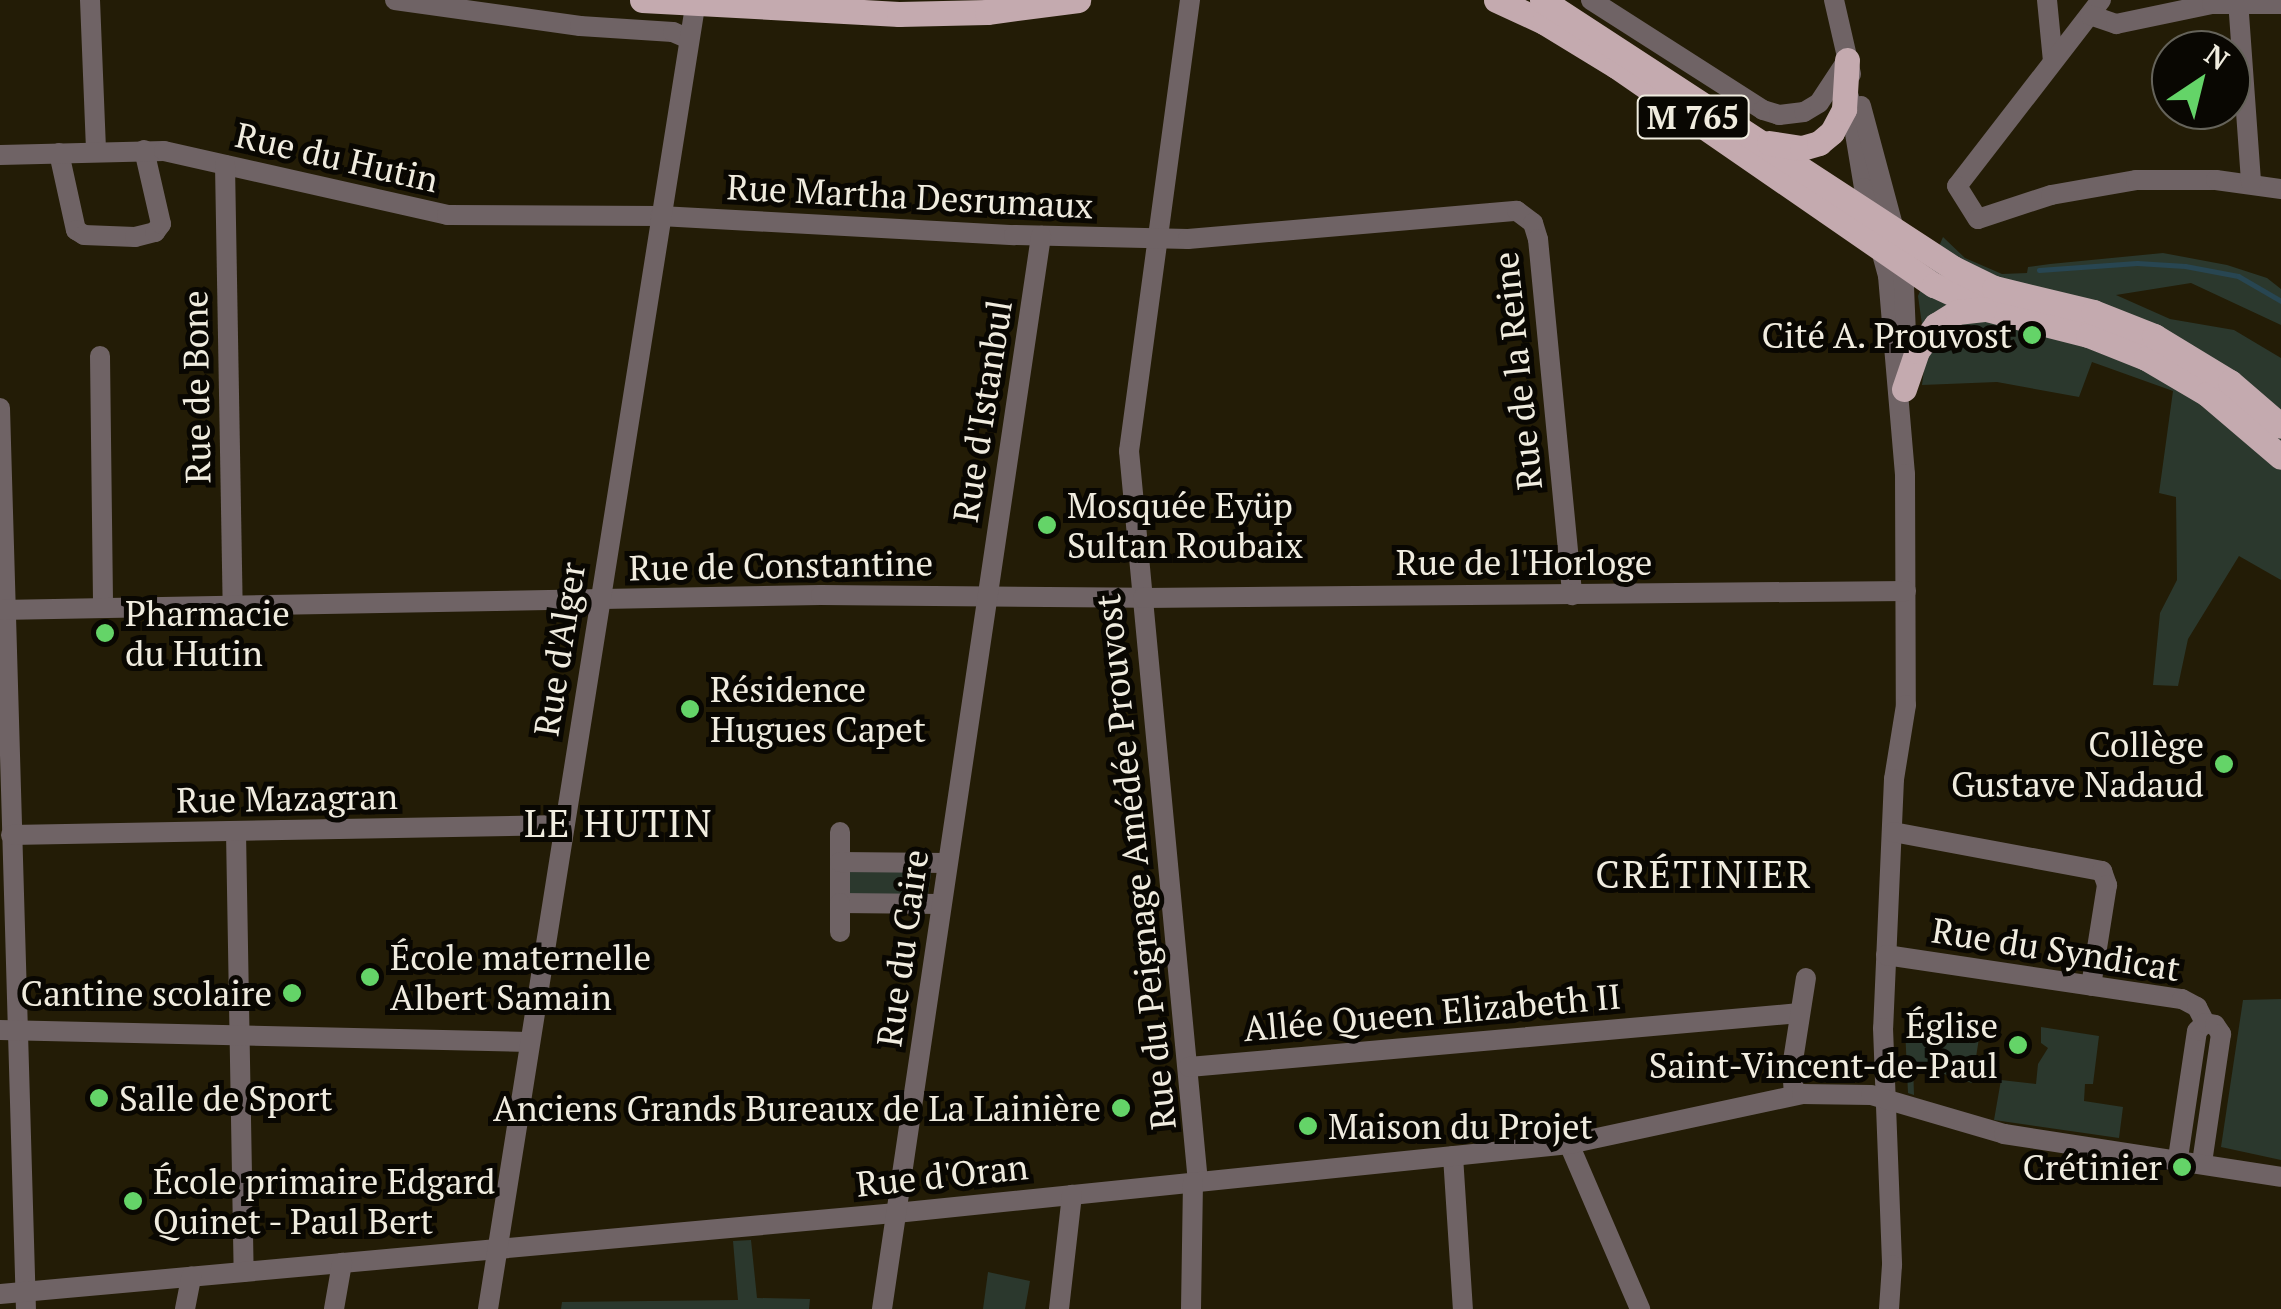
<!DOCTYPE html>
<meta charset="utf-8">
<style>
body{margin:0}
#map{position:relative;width:2281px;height:1309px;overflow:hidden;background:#231c06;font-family:"PT Serif",serif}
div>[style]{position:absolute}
.green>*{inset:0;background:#2b382d}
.stream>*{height:5px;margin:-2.5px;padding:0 2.5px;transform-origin:2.5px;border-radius:2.5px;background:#284652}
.minor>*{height:20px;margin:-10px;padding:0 10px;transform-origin:10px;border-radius:10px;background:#6f6365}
.major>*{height:25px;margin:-12.5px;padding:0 12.5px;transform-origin:12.5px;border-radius:12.5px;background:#c4aaaf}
.dots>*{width:28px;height:28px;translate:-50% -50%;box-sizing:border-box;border:5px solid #090702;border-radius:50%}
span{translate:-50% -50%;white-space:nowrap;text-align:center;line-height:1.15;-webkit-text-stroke:10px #090702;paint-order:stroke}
.shield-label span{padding:2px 8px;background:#090702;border:2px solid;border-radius:8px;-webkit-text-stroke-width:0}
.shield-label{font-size:32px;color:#f0ecdf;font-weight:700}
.street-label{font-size:35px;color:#f0ecdf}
.poi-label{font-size:35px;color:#f0ecdf}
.right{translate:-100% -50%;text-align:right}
.left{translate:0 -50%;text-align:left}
.neighbourhood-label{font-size:38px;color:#f0ecdf;letter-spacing:2.5px}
.north{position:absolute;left:2151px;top:30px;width:100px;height:100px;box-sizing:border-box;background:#090702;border:2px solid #65635a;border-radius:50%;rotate:35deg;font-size:28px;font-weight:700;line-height:40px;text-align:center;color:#f0ecdf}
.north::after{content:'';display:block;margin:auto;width:35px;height:45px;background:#64d468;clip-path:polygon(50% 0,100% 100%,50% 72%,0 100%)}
</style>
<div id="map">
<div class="green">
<i style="clip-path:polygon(1943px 237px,1965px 258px,2002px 274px,2027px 273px,2028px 267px,2050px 264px,2163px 253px,2227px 265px,2267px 278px,2281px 289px,2281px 325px,2191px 283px,2116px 295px,2170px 319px,2234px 330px,2281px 358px,2281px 580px,2239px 556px,2188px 639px,2178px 686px,2153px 685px,2160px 613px,2177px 580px,2176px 497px,2159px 493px,2173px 391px,2092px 362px,2079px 397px,1997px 382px,1922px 385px,1926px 353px,1918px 296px)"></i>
<i style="clip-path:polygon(850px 867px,932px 867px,927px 901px,850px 900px)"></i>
<i style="clip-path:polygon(2281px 999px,2281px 1160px,2221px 1147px,2243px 1000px)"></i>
<i style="clip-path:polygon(1912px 1018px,1975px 1031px,1979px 1038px,1972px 1083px,1913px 1064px,1914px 1095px,1908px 1093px,1905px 1028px,1911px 1026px)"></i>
<i style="clip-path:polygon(2041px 1027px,2099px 1036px,2093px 1084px,2085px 1084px,2084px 1101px,2123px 1107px,2119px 1138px,1994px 1120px,2001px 1080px,2036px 1084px,2038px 1064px,2048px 1048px,2041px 1043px)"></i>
<i style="clip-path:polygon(751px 1240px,757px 1298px,810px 1299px,809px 1309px,561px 1309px,562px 1302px,738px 1300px,733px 1241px)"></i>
<i style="clip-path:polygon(988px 1272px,1030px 1281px,1025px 1309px,983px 1309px)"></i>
</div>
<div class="stream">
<i style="left:2039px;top:270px;width:98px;rotate:-4.1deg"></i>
<i style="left:2137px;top:263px;width:48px;rotate:3.6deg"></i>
<i style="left:2185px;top:266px;width:54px;rotate:10.7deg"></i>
<i style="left:2238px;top:276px;width:50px;rotate:30.2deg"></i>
</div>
<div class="minor">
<i style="left:90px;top:0;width:152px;rotate:87.7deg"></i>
<i style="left:395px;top:0;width:187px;rotate:8deg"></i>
<i style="left:580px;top:26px;width:93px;rotate:3.7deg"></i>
<i style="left:673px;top:32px;width:17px;rotate:24deg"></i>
<i style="left:1190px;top:0;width:455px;rotate:97.7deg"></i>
<i style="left:1129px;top:451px;width:734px;rotate:84.61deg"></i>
<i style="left:1591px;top:0;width:204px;rotate:32.6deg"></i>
<i style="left:1763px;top:110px;width:17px;rotate:17deg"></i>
<i style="left:1779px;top:115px;width:25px;rotate:-7deg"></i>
<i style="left:1804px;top:112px;width:17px;rotate:-31deg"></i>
<i style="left:1819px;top:103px;width:49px;rotate:-56.6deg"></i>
<i style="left:1834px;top:0;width:76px;rotate:77.1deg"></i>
<i style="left:2047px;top:0;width:61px;rotate:84.4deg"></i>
<i style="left:2101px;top:0;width:235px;rotate:127.7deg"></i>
<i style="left:1957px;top:186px;width:39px;rotate:58deg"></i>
<i style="left:1978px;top:219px;width:77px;rotate:-18.2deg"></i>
<i style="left:2051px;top:195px;width:86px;rotate:-10deg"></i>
<i style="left:2136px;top:180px;width:80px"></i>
<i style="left:2216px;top:180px;width:66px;rotate:7.9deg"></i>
<i style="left:2238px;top:0;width:183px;rotate:85.9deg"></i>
<i style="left:2090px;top:15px;width:28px;rotate:19deg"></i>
<i style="left:2116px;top:24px;width:98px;rotate:-11.8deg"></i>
<i style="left:2212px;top:4px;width:69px"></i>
<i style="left:1849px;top:97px;width:92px;rotate:80.6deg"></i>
<i style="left:1864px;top:188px;width:91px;rotate:74.7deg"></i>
<i style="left:1888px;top:276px;width:199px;rotate:85.1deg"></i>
<i style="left:1905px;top:474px;width:231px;rotate:89.8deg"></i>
<i style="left:1906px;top:705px;width:75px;rotate:99.2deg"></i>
<i style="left:1894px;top:779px;width:249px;rotate:92.5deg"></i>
<i style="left:1883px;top:1028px;width:237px;rotate:87.8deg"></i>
<i style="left:1892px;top:1265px;width:44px;rotate:93.9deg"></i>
<i style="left:1861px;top:106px;width:163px;rotate:75deg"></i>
<i style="left:1903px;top:263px;width:73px;rotate:87.6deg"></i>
<i style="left:59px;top:153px;width:79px;rotate:77.6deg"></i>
<i style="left:76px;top:230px;width:9px;rotate:32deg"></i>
<i style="left:84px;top:235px;width:51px;rotate:2.2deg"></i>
<i style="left:135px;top:237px;width:21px;rotate:-14deg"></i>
<i style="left:155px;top:232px;width:10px;rotate:-53deg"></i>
<i style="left:161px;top:224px;width:76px;rotate:-102.9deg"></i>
<i style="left:0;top:155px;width:164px;rotate:-1.4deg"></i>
<i style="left:164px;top:151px;width:290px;rotate:12.7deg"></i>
<i style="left:447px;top:215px;width:213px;rotate:0.3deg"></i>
<i style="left:660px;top:216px;width:355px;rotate:3.1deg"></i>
<i style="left:1014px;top:235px;width:174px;rotate:1.3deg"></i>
<i style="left:1188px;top:239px;width:330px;rotate:-4.9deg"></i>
<i style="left:1517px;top:211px;width:20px;rotate:37deg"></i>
<i style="left:1533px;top:223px;width:17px;rotate:73deg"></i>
<i style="left:1538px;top:239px;width:358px;rotate:84.5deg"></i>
<i style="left:225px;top:165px;width:442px;rotate:89deg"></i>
<i style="left:100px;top:356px;width:252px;rotate:89.3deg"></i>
<i style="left:0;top:408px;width:901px;rotate:88.35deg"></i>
<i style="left:0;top:610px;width:821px;rotate:-1.05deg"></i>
<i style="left:821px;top:595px;width:322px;rotate:0.5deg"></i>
<i style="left:1143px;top:598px;width:763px;rotate:-0.53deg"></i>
<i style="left:236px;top:832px;width:440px;rotate:89deg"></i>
<i style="left:1893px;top:832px;width:213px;rotate:10.6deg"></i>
<i style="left:2102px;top:871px;width:15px;rotate:70deg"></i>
<i style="left:2107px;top:885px;width:102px;rotate:99deg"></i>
<i style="left:11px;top:835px;width:553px;rotate:-1.04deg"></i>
<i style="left:840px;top:862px;width:30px;rotate:-90deg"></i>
<i style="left:941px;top:904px;width:101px;rotate:-179.4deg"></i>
<i style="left:840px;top:903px;width:41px;rotate:-90deg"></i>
<i style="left:840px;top:862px;width:107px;rotate:0.5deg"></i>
<i style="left:840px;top:932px;width:29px;rotate:-90deg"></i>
<i style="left:1886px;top:955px;width:299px;rotate:8.5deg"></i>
<i style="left:2182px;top:999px;width:17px;rotate:28deg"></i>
<i style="left:2197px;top:1007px;width:18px;rotate:63deg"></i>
<i style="left:0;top:1030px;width:529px;rotate:1.3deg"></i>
<i style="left:1189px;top:1067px;width:613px;rotate:-5.05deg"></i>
<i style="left:1794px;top:1095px;width:28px;rotate:-94deg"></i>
<i style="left:1792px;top:1067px;width:90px;rotate:-81.1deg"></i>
<i style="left:1569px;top:1144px;width:180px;rotate:66.7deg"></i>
<i style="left:1453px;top:1156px;width:153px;rotate:86.3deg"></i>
<i style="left:2178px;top:1158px;width:128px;rotate:-81.5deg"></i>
<i style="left:2197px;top:1031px;width:11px;rotate:-45deg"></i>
<i style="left:2205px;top:1023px;width:10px;rotate:11deg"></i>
<i style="left:2215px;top:1025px;width:11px;rotate:56deg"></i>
<i style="left:2221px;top:1034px;width:129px;rotate:98.4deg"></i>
<i style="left:0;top:1294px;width:900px;rotate:-5.17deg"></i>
<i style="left:896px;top:1213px;width:677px;rotate:-5.85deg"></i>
<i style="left:1569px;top:1144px;width:238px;rotate:-12.1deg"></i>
<i style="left:1802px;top:1094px;width:69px;rotate:0.8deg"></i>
<i style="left:1871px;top:1095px;width:139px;rotate:16.3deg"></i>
<i style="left:2004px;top:1134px;width:280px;rotate:8.8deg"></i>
<i style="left:185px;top:1309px;width:33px;rotate:-79deg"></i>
<i style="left:334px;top:1309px;width:47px;rotate:-80.1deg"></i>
<i style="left:488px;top:1309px;width:1325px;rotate:-80.97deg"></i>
<i style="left:882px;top:1309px;width:1085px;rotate:-81.57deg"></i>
<i style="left:1059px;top:1309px;width:115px;rotate:-83.5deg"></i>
<i style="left:1191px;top:1309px;width:127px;rotate:-89.1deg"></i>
</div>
<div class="major">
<i style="left:642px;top:0;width:257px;rotate:3.1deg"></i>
<i style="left:899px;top:14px;width:88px;rotate:-1.3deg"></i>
<i style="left:987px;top:12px;width:92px;rotate:-7.5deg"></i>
<i style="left:1496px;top:0;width:53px;rotate:24.6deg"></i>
<i style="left:1544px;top:22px;width:84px;rotate:31.4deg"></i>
<i style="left:1616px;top:66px;width:386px;rotate:34.6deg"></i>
<i style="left:1934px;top:285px;width:57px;rotate:24.8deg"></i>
<i style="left:1986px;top:309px;width:105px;rotate:14.3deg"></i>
<i style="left:2088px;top:335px;width:62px;rotate:21.6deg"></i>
<i style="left:2146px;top:358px;width:71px;rotate:30.5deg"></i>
<i style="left:2207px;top:394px;width:97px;rotate:40.4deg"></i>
<i style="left:1542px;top:0;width:491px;rotate:33.1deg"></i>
<i style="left:1953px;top:268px;width:46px;rotate:26deg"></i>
<i style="left:1994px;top:288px;width:102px;rotate:13.6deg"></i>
<i style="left:2093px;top:312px;width:66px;rotate:21.5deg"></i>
<i style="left:2154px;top:336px;width:89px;rotate:31.2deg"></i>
<i style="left:2230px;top:382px;width:67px;rotate:40.8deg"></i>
<i style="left:1769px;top:143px;width:33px;rotate:9deg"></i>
<i style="left:1802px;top:148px;width:18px;rotate:-16deg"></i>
<i style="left:1819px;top:143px;width:17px;rotate:-40deg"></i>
<i style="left:1832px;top:132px;width:26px;rotate:-62deg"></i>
<i style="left:1844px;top:109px;width:49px;rotate:-86.5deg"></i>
<i style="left:1904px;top:389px;width:40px;rotate:-71.1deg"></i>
<i style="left:1917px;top:351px;width:32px;rotate:-54deg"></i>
<i style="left:1936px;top:325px;width:25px;rotate:-32deg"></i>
<i style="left:1957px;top:312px;width:27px;rotate:-6deg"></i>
</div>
<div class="dots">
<i style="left:2032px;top:335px;background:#64d468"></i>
<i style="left:1047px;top:525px;background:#64d468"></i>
<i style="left:105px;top:633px;background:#64d468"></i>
<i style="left:690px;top:709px;background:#64d468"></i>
<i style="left:2224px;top:764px;background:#64d468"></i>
<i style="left:370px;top:977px;background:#64d468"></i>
<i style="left:292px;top:993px;background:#64d468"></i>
<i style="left:2018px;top:1045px;background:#64d468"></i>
<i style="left:99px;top:1098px;background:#64d468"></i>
<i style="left:1121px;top:1108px;background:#64d468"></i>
<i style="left:1308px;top:1126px;background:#64d468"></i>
<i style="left:2182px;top:1167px;background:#64d468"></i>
<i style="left:133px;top:1201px;background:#64d468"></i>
</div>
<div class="shield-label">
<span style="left:1693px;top:117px">M 765</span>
</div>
<div class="street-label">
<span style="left:337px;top:157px;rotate:13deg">Rue du Hutin</span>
<span style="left:910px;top:196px;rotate:3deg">Rue Martha Desrumaux</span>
<span style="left:1517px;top:371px;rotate:-96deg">Rue de la Reine</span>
<span style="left:196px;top:387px;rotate:-91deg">Rue de Bone</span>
<span style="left:982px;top:411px;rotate:-81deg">Rue d'Istanbul</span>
<span style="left:1524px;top:562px">Rue de l'Horloge</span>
<span style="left:781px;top:565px;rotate:-1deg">Rue de Constantine</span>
<span style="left:559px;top:649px;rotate:-81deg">Rue d'Alger</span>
<span style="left:287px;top:798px;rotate:-1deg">Rue Mazagran</span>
<span style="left:1135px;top:862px;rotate:-96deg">Rue du Peignage Amédée Prouvost</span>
<span style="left:902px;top:948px;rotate:-82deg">Rue du Caire</span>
<span style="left:2056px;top:949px;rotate:9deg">Rue du Syndicat</span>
<span style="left:1432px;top:1012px;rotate:-5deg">Allée Queen Elizabeth II</span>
<span style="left:942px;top:1175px;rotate:-6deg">Rue d'Oran</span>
</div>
<div class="poi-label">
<span class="right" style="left:2012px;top:335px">Cité A. Prouvost</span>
<span class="left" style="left:1067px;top:525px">Mosquée Eyüp<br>Sultan Roubaix</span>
<span class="left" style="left:125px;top:633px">Pharmacie<br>du Hutin</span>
<span class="left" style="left:710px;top:709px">Résidence<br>Hugues Capet</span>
<span class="right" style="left:2204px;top:764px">Collège<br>Gustave Nadaud</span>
<span class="left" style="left:390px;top:977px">École maternelle<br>Albert Samain</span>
<span class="right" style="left:272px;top:993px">Cantine scolaire</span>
<span class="right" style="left:1998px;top:1045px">Église<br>Saint-Vincent-de-Paul</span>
<span class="left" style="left:119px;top:1098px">Salle de Sport</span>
<span class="right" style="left:1101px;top:1108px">Anciens Grands Bureaux de La Lainière</span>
<span class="left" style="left:1328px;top:1126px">Maison du Projet</span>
<span class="right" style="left:2162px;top:1167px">Crétinier</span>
<span class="left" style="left:153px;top:1201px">École primaire Edgard<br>Quinet - Paul Bert</span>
</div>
<div class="neighbourhood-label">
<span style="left:619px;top:824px">LE HUTIN</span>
<span style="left:1704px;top:875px">CRÉTINIER</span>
</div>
<div class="north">N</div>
</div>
